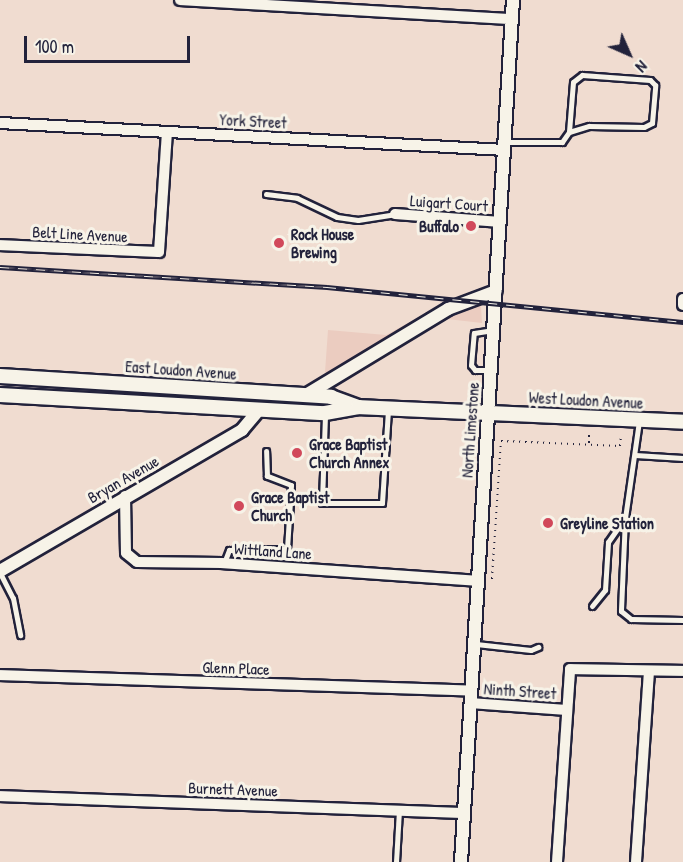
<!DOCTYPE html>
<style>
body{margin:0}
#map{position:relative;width:683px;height:862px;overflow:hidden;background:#f0dcd0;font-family:"Patrick Hand",sans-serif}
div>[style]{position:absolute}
.built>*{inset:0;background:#ebccc0}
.path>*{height:2px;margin-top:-1px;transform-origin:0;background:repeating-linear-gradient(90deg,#22223b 0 1.5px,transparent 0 6px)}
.roads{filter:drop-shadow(2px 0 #22223b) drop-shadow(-2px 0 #22223b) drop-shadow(0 2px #22223b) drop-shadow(0 -2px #22223b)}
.service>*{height:5px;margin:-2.5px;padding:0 2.5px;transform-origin:2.5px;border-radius:2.5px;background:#f7f3e8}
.minor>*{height:10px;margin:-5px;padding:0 5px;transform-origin:5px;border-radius:5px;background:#f7f3e8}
.tertiary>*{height:12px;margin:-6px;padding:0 6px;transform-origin:6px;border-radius:6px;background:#f7f3e8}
.secondary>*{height:14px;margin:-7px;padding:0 7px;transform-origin:7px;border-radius:7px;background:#f7f3e8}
.rail>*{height:5px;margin-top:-2.5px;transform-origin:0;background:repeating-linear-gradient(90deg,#f7f3e8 0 9px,#22223b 0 18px);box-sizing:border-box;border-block:2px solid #22223b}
.dots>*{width:16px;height:16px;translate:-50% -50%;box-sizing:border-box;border:3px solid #f7f3e8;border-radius:50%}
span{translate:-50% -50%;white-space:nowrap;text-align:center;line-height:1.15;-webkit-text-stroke:6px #f7f3e8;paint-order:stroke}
.street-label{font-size:16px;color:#22223b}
.poi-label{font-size:16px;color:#22223b;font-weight:700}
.right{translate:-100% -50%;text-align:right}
.left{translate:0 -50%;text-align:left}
.north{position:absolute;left:599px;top:24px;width:60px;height:60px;-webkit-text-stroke:4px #f7f3e8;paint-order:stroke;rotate:135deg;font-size:16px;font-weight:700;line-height:24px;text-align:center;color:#22223b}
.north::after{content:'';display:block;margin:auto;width:21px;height:27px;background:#22223b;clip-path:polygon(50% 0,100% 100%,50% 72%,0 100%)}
.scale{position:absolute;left:24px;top:36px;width:166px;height:27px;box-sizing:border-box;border:3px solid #22223b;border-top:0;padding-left:8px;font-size:18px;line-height:21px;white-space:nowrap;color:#22223b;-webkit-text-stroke:4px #f7f3e8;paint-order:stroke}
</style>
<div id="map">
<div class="built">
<i style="clip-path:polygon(450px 300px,481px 306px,482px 323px,447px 319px,335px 380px,325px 372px,328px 330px,386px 335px)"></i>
</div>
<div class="path">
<i style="left:589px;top:443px;width:8px;rotate:-90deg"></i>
<i style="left:492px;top:579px;width:138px;rotate:-86.3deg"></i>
<i style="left:501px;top:441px;width:119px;rotate:2.4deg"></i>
<i style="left:620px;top:446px;width:9px;rotate:-84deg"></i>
</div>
<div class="roads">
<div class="service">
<i style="left:506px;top:142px;width:56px"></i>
<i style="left:562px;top:142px;width:12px;rotate:-55deg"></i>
<i style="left:569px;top:132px;width:21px;rotate:-17deg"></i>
<i style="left:589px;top:126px;width:55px;rotate:1deg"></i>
<i style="left:644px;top:127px;width:9px;rotate:-27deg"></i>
<i style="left:652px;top:123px;width:38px;rotate:-85deg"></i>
<i style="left:655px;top:85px;width:7px;rotate:-135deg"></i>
<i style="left:650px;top:80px;width:68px;rotate:-175.8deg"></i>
<i style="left:582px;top:75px;width:11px;rotate:142deg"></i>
<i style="left:573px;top:82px;width:50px;rotate:94.6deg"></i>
<i style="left:266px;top:194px;width:31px;rotate:7deg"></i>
<i style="left:297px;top:198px;width:44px;rotate:25.4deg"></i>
<i style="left:337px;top:217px;width:21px;rotate:8deg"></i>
<i style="left:358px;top:220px;width:37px;rotate:-9deg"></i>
<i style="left:490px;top:370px;width:15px;rotate:180deg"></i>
<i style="left:475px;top:370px;width:6px;rotate:-129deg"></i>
<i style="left:471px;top:365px;width:32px;rotate:-85deg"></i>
<i style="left:474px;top:333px;width:18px;rotate:-9deg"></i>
<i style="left:325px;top:415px;width:88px;rotate:92deg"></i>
<i style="left:322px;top:503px;width:60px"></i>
<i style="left:382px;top:503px;width:94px;rotate:-86.3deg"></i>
<i style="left:639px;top:421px;width:98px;rotate:98.2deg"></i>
<i style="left:625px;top:518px;width:93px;rotate:92.5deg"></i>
<i style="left:621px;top:611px;width:13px;rotate:39deg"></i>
<i style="left:631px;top:619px;width:52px;rotate:1.1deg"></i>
<i style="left:635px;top:455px;width:48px;rotate:3.6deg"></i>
<i style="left:224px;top:563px;width:14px;rotate:-69deg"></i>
<i style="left:229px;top:550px;width:58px;rotate:-1deg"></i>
<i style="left:287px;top:549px;width:64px;rotate:-86.4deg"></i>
<i style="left:291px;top:485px;width:26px;rotate:-159deg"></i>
<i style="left:267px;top:476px;width:25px;rotate:-92deg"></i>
<i style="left:0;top:573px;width:28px;rotate:63deg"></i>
<i style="left:13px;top:598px;width:38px;rotate:79deg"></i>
<i style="left:592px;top:606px;width:21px;rotate:-51deg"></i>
<i style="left:605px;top:590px;width:48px;rotate:-86.4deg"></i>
<i style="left:608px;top:542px;width:28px;rotate:-55deg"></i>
<i style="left:476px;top:644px;width:55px;rotate:6.2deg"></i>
<i style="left:531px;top:650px;width:8px;rotate:-23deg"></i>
<i style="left:396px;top:862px;width:52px;rotate:-86.7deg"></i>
</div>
<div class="minor">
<i style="left:180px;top:0;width:333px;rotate:3.3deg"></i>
<i style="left:0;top:123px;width:506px;rotate:3.06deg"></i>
<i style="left:395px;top:214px;width:106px;rotate:4.3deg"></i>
<i style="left:0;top:245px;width:159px;rotate:2.5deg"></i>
<i style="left:159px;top:252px;width:120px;rotate:-86.2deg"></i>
<i style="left:683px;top:299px;width:6px;rotate:90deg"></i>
<i style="left:125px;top:496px;width:57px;rotate:89deg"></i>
<i style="left:126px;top:553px;width:14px;rotate:39deg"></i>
<i style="left:137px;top:562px;width:85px;rotate:0.7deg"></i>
<i style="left:222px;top:563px;width:257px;rotate:4deg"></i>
<i style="left:0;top:675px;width:471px;rotate:1.9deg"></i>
<i style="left:470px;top:703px;width:97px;rotate:4.1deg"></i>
<i style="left:0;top:796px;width:464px;rotate:2.1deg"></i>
<i style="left:557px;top:862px;width:193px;rotate:-86.1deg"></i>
<i style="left:570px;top:669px;width:113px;rotate:1deg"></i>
<i style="left:636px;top:862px;width:190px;rotate:-86.1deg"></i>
</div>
<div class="tertiary">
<i style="left:306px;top:395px;width:166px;rotate:-31.2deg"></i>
<i style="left:448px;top:309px;width:51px;rotate:-20.6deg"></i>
<i style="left:0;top:571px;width:280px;rotate:-30.2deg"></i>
<i style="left:242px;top:430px;width:26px;rotate:-50deg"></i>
<i style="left:461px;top:862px;width:864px;rotate:-86.55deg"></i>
</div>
<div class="secondary">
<i style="left:0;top:376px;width:332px;rotate:3.6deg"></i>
<i style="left:331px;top:397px;width:27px;rotate:20deg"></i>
<i style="left:0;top:395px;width:325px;rotate:3.2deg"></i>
<i style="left:325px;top:413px;width:34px;rotate:-10deg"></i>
<i style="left:358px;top:407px;width:325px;rotate:2.6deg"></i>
</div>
</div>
<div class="rail">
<i style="left:0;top:267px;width:328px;rotate:3.5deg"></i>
<i style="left:327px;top:287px;width:358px;rotate:5.6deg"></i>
</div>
<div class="dots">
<i style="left:471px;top:226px;background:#d1495b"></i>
<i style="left:279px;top:243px;background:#d1495b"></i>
<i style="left:297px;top:453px;background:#d1495b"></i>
<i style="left:239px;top:506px;background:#d1495b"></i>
<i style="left:548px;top:523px;background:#d1495b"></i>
</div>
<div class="street-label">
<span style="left:253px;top:121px;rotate:3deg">York Street</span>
<span style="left:449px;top:203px;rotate:4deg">Luigart Court</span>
<span style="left:80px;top:234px;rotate:3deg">Belt Line Avenue</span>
<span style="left:181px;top:370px;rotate:4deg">East Loudon Avenue</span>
<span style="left:586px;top:400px;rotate:3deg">West Loudon Avenue</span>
<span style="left:470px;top:430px;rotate:-86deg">North Limestone</span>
<span style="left:123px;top:479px;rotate:-30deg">Bryan Avenue</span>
<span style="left:273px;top:551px;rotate:4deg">Wittland Lane</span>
<span style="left:236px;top:668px;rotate:2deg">Glenn Place</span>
<span style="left:520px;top:691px;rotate:4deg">Ninth Street</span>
<span style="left:233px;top:789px;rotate:2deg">Burnett Avenue</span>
</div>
<div class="poi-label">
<span class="right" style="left:459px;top:226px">Buffalo</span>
<span class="left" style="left:291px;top:243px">Rock House<br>Brewing</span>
<span class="left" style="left:309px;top:453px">Grace Baptist<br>Church Annex</span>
<span class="left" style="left:251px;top:506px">Grace Baptist<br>Church</span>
<span class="left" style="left:560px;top:523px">Greyline Station</span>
</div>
<div class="north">N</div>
<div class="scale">100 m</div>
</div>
